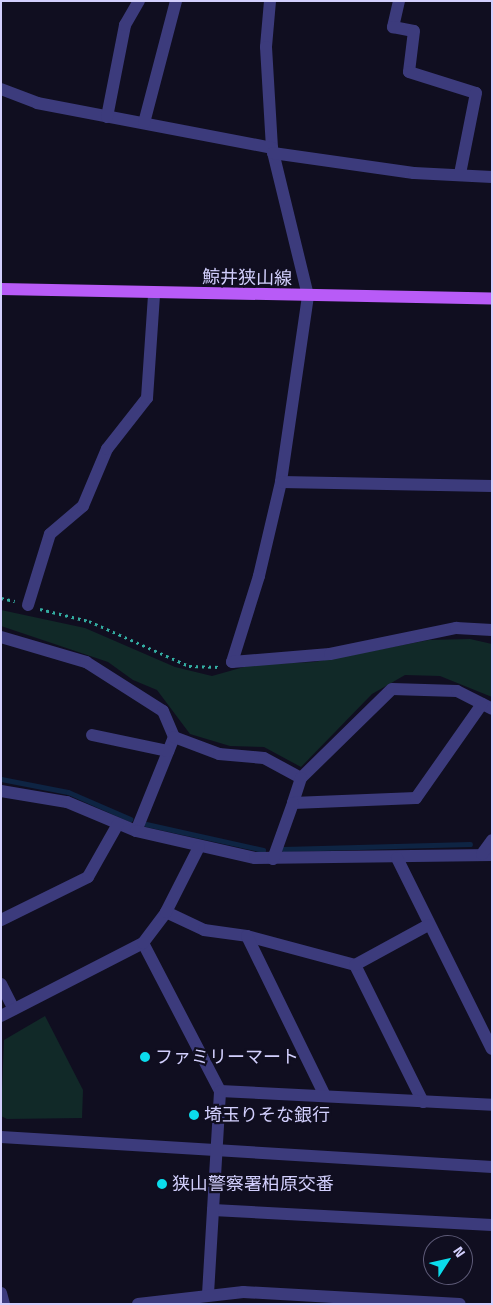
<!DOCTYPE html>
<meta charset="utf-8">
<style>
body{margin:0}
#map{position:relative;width:493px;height:1305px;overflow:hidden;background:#100e20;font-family:"Titillium Web","Noto Sans JP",sans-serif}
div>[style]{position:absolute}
.green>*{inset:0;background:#112928}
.stream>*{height:5px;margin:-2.5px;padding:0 2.5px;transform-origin:2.5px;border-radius:2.5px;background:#0e2443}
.path>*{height:3px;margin-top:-1.5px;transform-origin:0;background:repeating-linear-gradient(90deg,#33aca1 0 2.5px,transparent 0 6.5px)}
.minor>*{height:12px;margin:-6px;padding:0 6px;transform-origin:6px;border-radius:6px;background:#3c3b7c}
.major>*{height:12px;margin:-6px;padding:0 6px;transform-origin:6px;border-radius:6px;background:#b85bf7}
.dots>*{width:14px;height:14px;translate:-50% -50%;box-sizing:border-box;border:2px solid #100e20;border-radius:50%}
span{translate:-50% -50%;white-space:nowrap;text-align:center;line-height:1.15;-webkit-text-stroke:4.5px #100e20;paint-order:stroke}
.street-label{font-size:18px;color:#d2cffd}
.poi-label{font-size:18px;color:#d2cffd}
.left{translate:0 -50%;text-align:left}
.frame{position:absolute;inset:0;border:2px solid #d2cffd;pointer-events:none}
.north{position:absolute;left:423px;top:1235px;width:50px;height:50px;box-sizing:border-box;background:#100e20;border:1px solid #5e5b78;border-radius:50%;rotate:55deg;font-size:14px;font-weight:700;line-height:20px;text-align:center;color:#d2cffd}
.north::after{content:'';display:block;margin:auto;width:18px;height:22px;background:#0bdcec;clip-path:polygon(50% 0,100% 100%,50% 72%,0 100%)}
</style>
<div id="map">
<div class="green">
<i style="clip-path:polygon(1px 610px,85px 628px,175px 667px,212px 676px,251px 665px,314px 662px,429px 640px,470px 639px,492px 644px,492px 697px,440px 676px,405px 675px,372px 694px,301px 767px,264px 747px,230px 746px,190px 734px,157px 690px,133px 680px,108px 662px,1px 626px)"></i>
<i style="clip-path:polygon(45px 1016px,83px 1090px,82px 1118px,7px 1119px,1px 1116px,4px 1040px)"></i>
</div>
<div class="stream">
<i style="left:1px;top:779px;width:68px;rotate:11deg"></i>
<i style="left:68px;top:792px;width:68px;rotate:23.5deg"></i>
<i style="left:146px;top:824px;width:120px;rotate:12.5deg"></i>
<i style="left:283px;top:849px;width:187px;rotate:-1.5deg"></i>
</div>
<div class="path">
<i style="left:1px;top:598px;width:14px;rotate:12deg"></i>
<i style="left:40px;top:609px;width:50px;rotate:13.8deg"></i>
<i style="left:89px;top:621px;width:110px;rotate:24.2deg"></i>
<i style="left:189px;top:666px;width:31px;rotate:2deg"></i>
</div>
<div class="minor">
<i style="left:270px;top:1px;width:46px;rotate:95deg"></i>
<i style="left:266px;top:47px;width:101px;rotate:86.6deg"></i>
<i style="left:272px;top:148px;width:152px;rotate:76.3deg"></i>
<i style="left:308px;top:296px;width:188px;rotate:98.3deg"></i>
<i style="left:281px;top:482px;width:97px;rotate:103.2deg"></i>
<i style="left:259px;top:576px;width:90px;rotate:107.4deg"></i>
<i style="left:232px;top:662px;width:98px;rotate:-4.7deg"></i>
<i style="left:330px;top:654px;width:129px;rotate:-11.7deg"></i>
<i style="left:456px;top:628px;width:36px;rotate:3deg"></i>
<i style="left:399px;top:1px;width:27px;rotate:103deg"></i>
<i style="left:393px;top:27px;width:21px;rotate:11deg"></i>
<i style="left:414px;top:31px;width:41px;rotate:97deg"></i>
<i style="left:409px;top:72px;width:70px;rotate:17.4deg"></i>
<i style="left:476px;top:93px;width:83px;rotate:101.2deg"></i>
<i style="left:1px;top:89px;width:39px;rotate:21deg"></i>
<i style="left:37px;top:103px;width:239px;rotate:10.8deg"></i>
<i style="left:107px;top:117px;width:94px;rotate:-78.9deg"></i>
<i style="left:125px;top:25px;width:28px;rotate:-60deg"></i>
<i style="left:144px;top:123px;width:126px;rotate:-75.3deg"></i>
<i style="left:273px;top:153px;width:142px;rotate:8.1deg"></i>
<i style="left:414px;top:173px;width:78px;rotate:2.9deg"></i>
<i style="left:281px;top:482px;width:211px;rotate:1.1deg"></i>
<i style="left:28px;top:605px;width:74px;rotate:-72.8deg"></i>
<i style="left:50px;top:534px;width:43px;rotate:-40.3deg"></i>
<i style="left:83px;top:506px;width:62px;rotate:-67.2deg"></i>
<i style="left:107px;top:449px;width:65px;rotate:-51.9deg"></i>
<i style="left:147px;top:398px;width:104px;rotate:-86.1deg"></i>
<i style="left:1px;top:637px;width:89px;rotate:16.4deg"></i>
<i style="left:86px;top:662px;width:91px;rotate:32.5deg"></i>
<i style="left:163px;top:711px;width:28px;rotate:67deg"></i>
<i style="left:174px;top:737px;width:101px;rotate:112deg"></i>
<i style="left:92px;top:735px;width:78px;rotate:11.9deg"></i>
<i style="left:174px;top:737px;width:48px;rotate:20.7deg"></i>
<i style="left:219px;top:754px;width:45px;rotate:5.1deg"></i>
<i style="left:264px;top:758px;width:42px;rotate:28.4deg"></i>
<i style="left:301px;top:778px;width:127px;rotate:-44.4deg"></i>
<i style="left:392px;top:689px;width:65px;rotate:1.8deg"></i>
<i style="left:457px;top:691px;width:39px;rotate:27deg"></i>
<i style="left:301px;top:778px;width:26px;rotate:108deg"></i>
<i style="left:293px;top:803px;width:123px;rotate:-2.3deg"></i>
<i style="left:416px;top:798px;width:115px;rotate:-54.9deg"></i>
<i style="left:1px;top:791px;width:67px;rotate:9.5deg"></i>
<i style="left:67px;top:802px;width:75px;rotate:22.8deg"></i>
<i style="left:136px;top:831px;width:122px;rotate:12.8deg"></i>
<i style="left:255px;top:858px;width:237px;rotate:-0.7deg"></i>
<i style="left:482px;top:854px;width:17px;rotate:-54deg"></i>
<i style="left:397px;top:858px;width:213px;rotate:63.6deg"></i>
<i style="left:273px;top:859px;width:59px;rotate:-70.3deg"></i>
<i style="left:166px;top:912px;width:42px;rotate:25.3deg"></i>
<i style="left:204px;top:930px;width:43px;rotate:7.9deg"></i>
<i style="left:247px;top:936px;width:112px;rotate:15deg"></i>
<i style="left:355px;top:965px;width:153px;rotate:63.6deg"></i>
<i style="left:1px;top:920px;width:97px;rotate:-26.3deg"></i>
<i style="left:88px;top:877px;width:61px;rotate:-60.5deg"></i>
<i style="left:247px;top:936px;width:178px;rotate:64deg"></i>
<i style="left:143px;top:943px;width:167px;rotate:62.5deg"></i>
<i style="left:220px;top:1091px;width:272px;rotate:2.9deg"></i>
<i style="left:355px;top:965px;width:83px;rotate:-28.7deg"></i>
<i style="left:1px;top:984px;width:28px;rotate:63deg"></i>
<i style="left:1px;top:1016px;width:160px;rotate:-27.2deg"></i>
<i style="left:143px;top:943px;width:39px;rotate:-53deg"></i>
<i style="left:166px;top:912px;width:73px;rotate:-63.1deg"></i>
<i style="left:1px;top:1137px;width:492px;rotate:3.5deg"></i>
<i style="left:213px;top:1210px;width:279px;rotate:3.1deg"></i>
<i style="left:1px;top:1293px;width:11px;rotate:75deg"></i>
<i style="left:208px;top:1294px;width:203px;rotate:-86.6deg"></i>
<i style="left:138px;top:1304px;width:106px;rotate:-6.5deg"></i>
<i style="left:243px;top:1292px;width:217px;rotate:3.2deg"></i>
</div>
<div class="major">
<i style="left:1px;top:289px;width:491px;rotate:1.1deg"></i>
</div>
<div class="dots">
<i style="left:145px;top:1057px;background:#0bdcec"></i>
<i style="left:194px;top:1115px;background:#0bdcec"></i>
<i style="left:162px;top:1184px;background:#0bdcec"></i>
</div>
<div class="street-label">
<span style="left:247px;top:278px;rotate:1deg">鯨井狭山線</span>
</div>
<div class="poi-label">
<span class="left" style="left:155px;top:1057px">ファミリーマート</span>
<span class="left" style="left:204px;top:1115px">埼玉りそな銀行</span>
<span class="left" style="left:172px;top:1184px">狭山警察署柏原交番</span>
</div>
<div class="frame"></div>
<div class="north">N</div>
</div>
